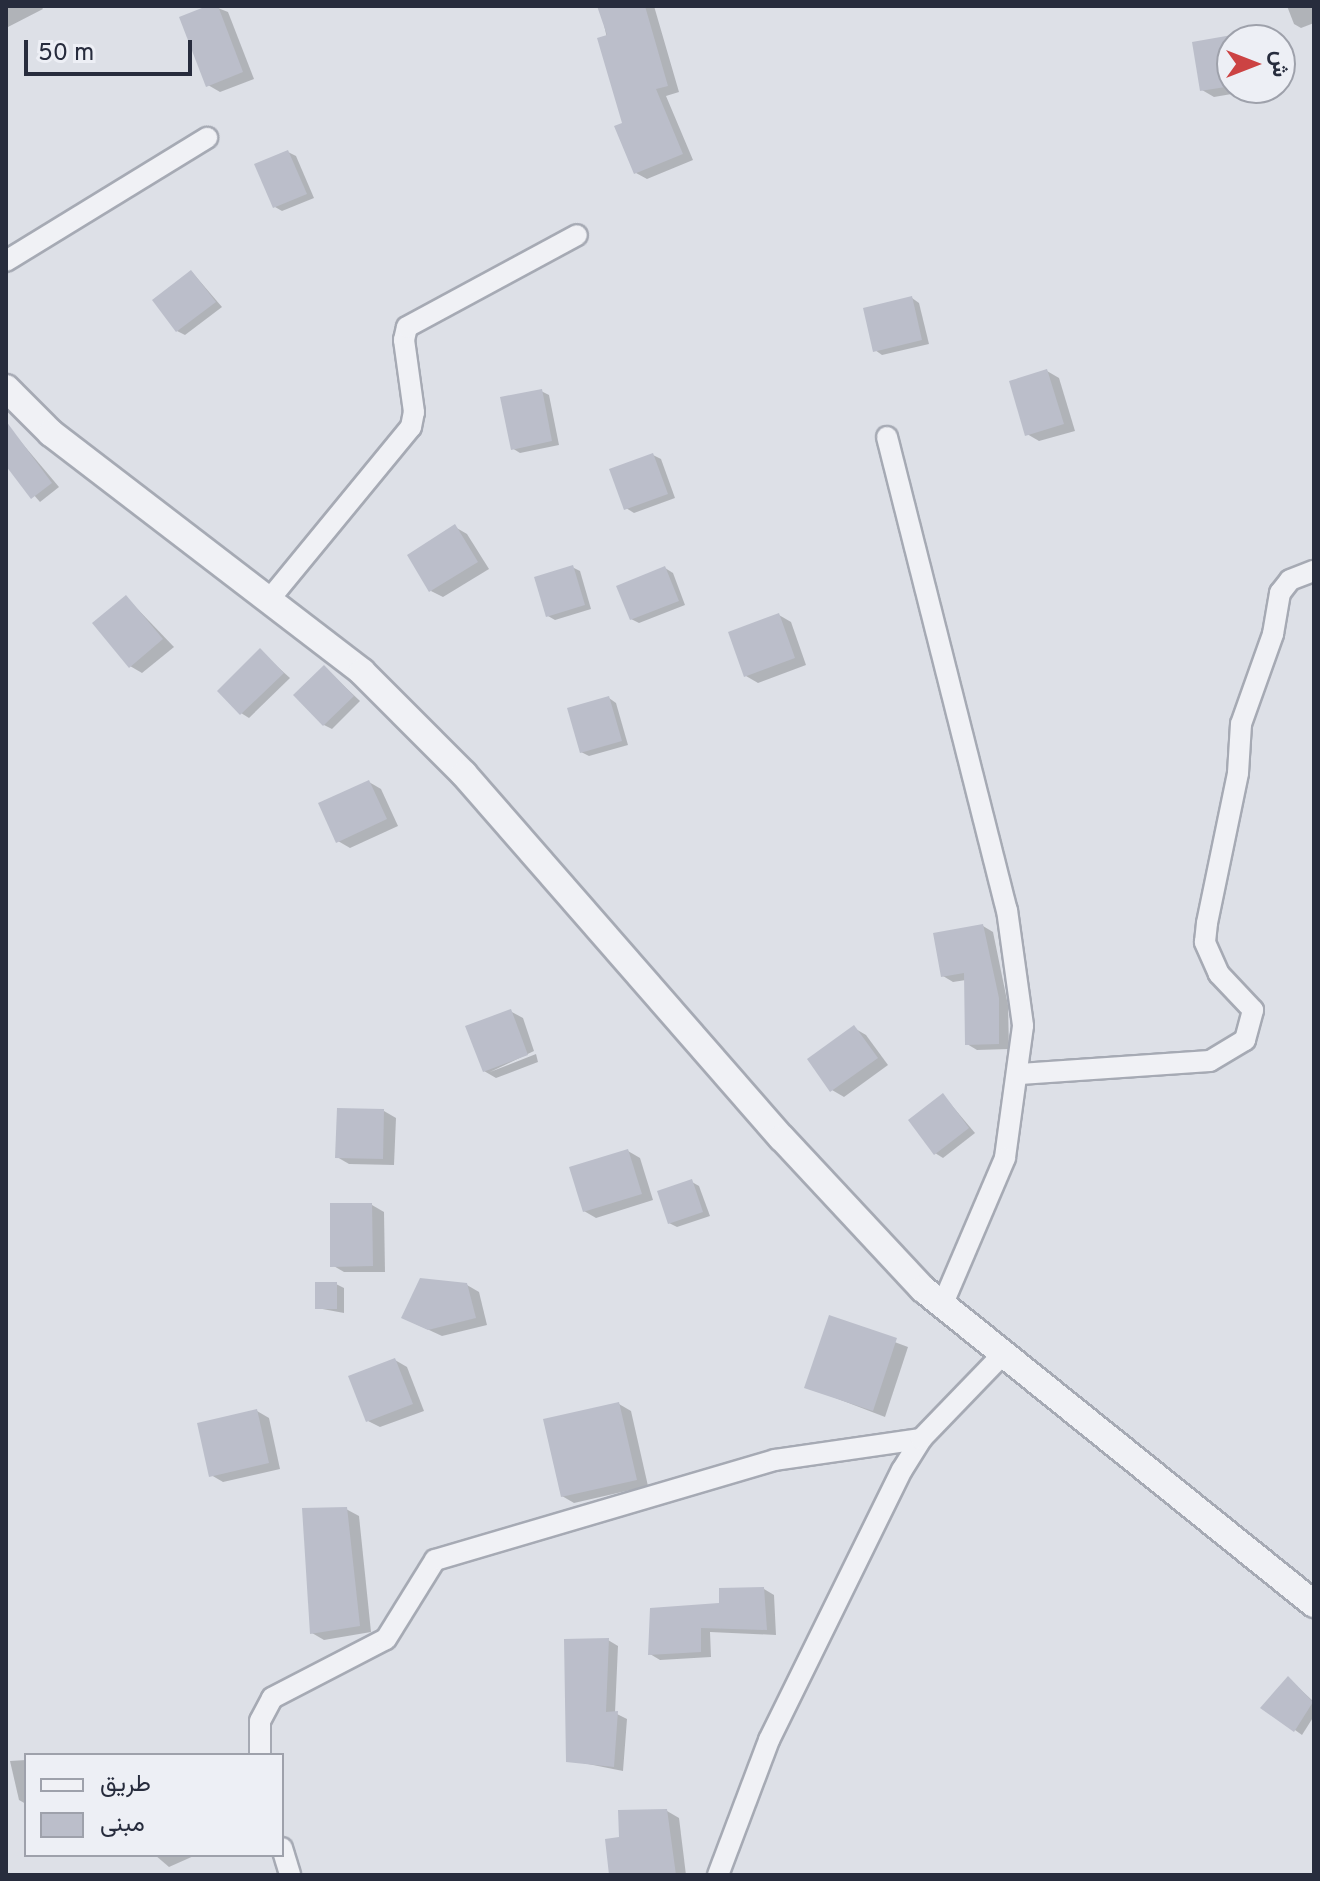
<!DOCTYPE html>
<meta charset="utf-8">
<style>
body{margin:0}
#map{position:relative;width:1320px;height:1881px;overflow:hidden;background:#dde0e7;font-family:Overpass,Vazirmatn,sans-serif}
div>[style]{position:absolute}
.shadow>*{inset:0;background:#0003}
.building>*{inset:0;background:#bbbeca}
.roads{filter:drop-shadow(2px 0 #a6aab4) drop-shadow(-2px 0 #a6aab4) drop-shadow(0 2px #a6aab4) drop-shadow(0 -2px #a6aab4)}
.minor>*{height:20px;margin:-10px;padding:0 10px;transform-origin:10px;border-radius:10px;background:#f0f1f5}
.tertiary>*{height:26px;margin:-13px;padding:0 13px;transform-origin:13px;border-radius:13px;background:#f0f1f5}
span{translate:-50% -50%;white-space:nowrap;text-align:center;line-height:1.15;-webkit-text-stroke:6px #edeff5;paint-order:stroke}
.frame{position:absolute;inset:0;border:8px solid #272c3d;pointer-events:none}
.legend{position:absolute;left:24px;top:1753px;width:260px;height:104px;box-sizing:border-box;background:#edeff5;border:2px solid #9ea1ab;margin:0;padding:10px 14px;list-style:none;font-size:24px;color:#272c3d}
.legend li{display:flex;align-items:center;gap:16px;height:40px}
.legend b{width:40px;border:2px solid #9ea1ab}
.north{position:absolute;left:1216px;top:24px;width:80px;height:80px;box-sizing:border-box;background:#edeff5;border:2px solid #9ea1ab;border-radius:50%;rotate:90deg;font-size:22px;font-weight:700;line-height:32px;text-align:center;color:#272c3d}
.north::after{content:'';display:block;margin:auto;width:28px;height:36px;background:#cc4343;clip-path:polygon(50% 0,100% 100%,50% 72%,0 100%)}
.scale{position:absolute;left:24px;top:40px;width:168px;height:36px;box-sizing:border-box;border:4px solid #272c3d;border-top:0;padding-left:10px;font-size:24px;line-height:28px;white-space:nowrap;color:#272c3d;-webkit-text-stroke:6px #edeff5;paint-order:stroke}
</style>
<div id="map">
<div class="shadow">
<i style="clip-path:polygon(6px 6px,41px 6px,43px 9px,8px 27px,6px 36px)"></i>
<i style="clip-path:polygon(213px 6px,228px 12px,254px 79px,220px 92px,208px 85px)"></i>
<i style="clip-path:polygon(600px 6px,654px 6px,679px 92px,666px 96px,693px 160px,647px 179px,636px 173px)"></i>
<i style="clip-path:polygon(1287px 6px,1314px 6px,1314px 23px,1301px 28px,1294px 24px)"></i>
<i style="clip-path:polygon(1261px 32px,1273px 40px,1232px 40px,1232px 88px,1267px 88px,1214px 97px,1202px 90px,1194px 43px)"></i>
<i style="clip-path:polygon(288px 152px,296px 156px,314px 198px,282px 211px,275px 207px)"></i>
<i style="clip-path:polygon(192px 272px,222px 307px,185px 335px,177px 331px)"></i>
<i style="clip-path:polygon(912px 298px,919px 303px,929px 344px,882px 355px,875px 350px)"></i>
<i style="clip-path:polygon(1047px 371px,1059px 378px,1075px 431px,1039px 441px,1027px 434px)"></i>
<i style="clip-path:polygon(541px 391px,549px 395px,559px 445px,520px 453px,512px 448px)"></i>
<i style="clip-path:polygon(16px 436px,59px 487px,40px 502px,6px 463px,6px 443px)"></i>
<i style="clip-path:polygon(653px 455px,661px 459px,675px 498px,634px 513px,626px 508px)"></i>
<i style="clip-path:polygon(455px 527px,467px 534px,489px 569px,443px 597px,431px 591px)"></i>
<i style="clip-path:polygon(572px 567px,580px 571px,591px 609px,555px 620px,548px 616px)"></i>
<i style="clip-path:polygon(665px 568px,673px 573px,685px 605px,639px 623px,631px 619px)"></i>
<i style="clip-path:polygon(126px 597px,174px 647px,142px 673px,130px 666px)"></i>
<i style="clip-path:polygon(779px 615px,791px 622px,806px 665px,758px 683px,746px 676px)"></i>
<i style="clip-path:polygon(260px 651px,290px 678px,249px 718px,241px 713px)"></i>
<i style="clip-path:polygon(325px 668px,360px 701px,332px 729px,324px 725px)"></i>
<i style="clip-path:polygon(609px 698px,616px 703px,628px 745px,589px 756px,581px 752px)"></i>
<i style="clip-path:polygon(369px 782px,381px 789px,398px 826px,350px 848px,338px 841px)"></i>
<i style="clip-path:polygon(983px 926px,993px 932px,1008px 1005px,1009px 1049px,977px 1050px,967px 1044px,966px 980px,953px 982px,943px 976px)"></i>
<i style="clip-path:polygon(510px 1011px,523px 1018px,534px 1051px,490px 1072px,536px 1054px,538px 1062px,496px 1078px,484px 1071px)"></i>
<i style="clip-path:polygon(854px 1028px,866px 1035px,888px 1065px,844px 1097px,832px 1090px)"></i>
<i style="clip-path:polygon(943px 1095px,975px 1133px,943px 1158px,935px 1153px)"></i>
<i style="clip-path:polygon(384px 1111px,396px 1118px,394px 1165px,349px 1164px,337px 1157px)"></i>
<i style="clip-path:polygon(628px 1151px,640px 1158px,653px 1200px,596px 1218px,584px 1211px)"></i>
<i style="clip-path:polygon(692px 1182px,699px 1186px,710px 1216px,677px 1227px,669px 1223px)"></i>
<i style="clip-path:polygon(372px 1205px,384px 1212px,385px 1272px,344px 1272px,332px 1265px)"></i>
<i style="clip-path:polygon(336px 1284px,344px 1288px,344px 1313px,317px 1308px)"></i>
<i style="clip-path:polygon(467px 1285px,479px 1292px,487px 1325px,442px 1336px,416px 1324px)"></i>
<i style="clip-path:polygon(830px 1318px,908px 1347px,885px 1417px,807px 1387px)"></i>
<i style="clip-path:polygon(395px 1360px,407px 1367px,424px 1411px,380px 1427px,368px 1421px)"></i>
<i style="clip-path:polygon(619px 1404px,631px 1411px,648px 1486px,574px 1503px,562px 1496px)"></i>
<i style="clip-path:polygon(257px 1411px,269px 1418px,280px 1469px,223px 1482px,211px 1475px)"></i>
<i style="clip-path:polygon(346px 1509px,359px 1516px,371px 1632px,324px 1640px,312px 1633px)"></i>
<i style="clip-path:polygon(764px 1589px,774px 1595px,776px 1635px,710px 1632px,711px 1657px,660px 1660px,650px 1654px,721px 1605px)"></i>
<i style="clip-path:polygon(608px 1640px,618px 1646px,615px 1713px,627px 1719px,623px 1771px,568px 1760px)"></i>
<i style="clip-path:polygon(1288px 1678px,1314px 1702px,1314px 1716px,1302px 1735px,1295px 1730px)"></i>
<i style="clip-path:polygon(26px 1760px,26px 1804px,19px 1800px,10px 1761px)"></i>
<i style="clip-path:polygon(667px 1811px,679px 1818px,686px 1875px,611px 1875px,621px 1839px)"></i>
<i style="clip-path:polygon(155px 1855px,196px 1855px,169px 1867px)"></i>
</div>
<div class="building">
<i style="clip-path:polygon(207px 6px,218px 6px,243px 72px,206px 87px,179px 17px)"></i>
<i style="clip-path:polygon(597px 6px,645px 6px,668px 86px,656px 89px,683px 154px,634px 174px,614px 126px,622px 123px,597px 38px,607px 35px)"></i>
<i style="clip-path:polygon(1232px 35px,1232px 86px,1200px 91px,1192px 42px)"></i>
<i style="clip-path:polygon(288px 150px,307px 194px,273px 208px,254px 164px)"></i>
<i style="clip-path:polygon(191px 270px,216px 302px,176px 332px,152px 300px)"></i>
<i style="clip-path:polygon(912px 296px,922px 340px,873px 352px,863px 308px)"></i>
<i style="clip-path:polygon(1047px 369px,1064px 424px,1025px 436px,1009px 381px)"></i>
<i style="clip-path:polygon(542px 389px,552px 441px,511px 450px,500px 397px)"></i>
<i style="clip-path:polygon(6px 421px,52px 483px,31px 499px,6px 466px)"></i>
<i style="clip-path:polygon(653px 453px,668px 494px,624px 510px,609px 469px)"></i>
<i style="clip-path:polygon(455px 524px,478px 562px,429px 592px,407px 555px)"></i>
<i style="clip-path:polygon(573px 565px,585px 605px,546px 617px,534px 577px)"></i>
<i style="clip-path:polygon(665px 566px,679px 601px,630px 620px,616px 586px)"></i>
<i style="clip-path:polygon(126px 595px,163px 639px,129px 668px,92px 623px)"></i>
<i style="clip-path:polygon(779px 613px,795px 658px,744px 677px,728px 632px)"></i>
<i style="clip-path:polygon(260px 648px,284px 673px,240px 715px,217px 691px)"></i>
<i style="clip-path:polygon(324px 665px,354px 696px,323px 726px,293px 695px)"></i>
<i style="clip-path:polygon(609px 696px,622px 741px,580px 753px,567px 708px)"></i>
<i style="clip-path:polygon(369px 780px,387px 819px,336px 843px,318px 803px)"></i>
<i style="clip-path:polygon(983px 924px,999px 998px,999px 1044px,965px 1045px,964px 973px,941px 977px,933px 933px)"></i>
<i style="clip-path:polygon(511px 1009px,528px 1055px,483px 1072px,465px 1026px)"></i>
<i style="clip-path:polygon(854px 1025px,878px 1058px,830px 1092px,807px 1059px)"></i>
<i style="clip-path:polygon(943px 1093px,969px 1128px,934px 1155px,908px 1120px)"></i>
<i style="clip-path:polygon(337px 1108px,384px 1109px,383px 1159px,335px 1158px)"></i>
<i style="clip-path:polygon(628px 1149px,642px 1194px,583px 1212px,569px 1167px)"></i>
<i style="clip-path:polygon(692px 1179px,703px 1212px,668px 1224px,657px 1191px)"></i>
<i style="clip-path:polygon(330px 1203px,372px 1203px,373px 1266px,330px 1267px)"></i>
<i style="clip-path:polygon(420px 1278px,467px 1283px,476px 1318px,428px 1330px,401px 1318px)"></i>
<i style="clip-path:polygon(315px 1282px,337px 1282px,337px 1309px,315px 1309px)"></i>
<i style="clip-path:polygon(829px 1315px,897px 1338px,873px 1411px,804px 1388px)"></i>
<i style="clip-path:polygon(395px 1358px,413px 1404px,366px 1422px,348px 1376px)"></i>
<i style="clip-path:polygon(619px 1402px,637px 1480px,561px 1497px,543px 1419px)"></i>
<i style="clip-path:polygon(257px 1409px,269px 1463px,209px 1477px,197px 1423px)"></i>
<i style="clip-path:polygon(347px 1507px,360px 1626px,310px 1634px,302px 1508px)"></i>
<i style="clip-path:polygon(764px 1587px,767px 1630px,701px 1628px,701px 1652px,648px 1655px,650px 1608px,719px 1603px,719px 1588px)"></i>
<i style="clip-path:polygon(609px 1638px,606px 1712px,618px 1711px,614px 1767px,566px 1762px,564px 1639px)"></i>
<i style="clip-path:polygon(1288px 1676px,1313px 1702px,1294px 1732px,1260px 1708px)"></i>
<i style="clip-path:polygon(667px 1809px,676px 1875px,609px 1875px,605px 1839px,619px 1837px,618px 1810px)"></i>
</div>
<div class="roads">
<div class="minor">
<i style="left:6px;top:261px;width:236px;rotate:-31.5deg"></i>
<i style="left:887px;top:437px;width:488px;rotate:75.8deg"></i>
<i style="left:1007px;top:910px;width:117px;rotate:82.1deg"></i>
<i style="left:1023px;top:1026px;width:133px;rotate:97.8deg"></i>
<i style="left:1005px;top:1158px;width:161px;rotate:113.1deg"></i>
<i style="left:268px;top:601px;width:225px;rotate:-50.6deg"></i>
<i style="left:411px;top:427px;width:15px;rotate:-79deg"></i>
<i style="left:414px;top:412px;width:73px;rotate:-97.9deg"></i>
<i style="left:404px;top:340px;width:13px;rotate:-77deg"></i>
<i style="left:407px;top:327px;width:193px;rotate:-28.4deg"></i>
<i style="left:1020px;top:1074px;width:190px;rotate:-3.9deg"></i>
<i style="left:1210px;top:1061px;width:41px;rotate:-31deg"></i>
<i style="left:1245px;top:1040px;width:31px;rotate:-75deg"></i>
<i style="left:1253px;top:1010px;width:50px;rotate:-133.4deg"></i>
<i style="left:1219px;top:974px;width:35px;rotate:-114deg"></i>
<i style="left:1205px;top:942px;width:19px;rotate:-84deg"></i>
<i style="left:1207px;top:923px;width:153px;rotate:-78.3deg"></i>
<i style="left:1238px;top:773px;width:49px;rotate:-86.5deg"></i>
<i style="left:1241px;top:724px;width:96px;rotate:-70.4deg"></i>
<i style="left:1273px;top:634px;width:42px;rotate:-80.3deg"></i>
<i style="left:1280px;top:593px;width:16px;rotate:-52deg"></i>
<i style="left:1290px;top:580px;width:26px;rotate:-21deg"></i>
<i style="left:260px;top:1755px;width:34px;rotate:-90deg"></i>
<i style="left:260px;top:1721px;width:26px;rotate:-62deg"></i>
<i style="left:272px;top:1698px;width:128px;rotate:-27.4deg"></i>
<i style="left:386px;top:1639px;width:93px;rotate:-58.2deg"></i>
<i style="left:435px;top:1560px;width:354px;rotate:-16.4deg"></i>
<i style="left:775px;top:1460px;width:148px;rotate:-8.2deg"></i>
<i style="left:282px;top:1848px;width:28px;rotate:73deg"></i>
<i style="left:718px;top:1875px;width:144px;rotate:-69.3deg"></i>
<i style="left:769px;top:1740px;width:301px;rotate:-63.8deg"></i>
<i style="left:902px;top:1470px;width:36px;rotate:-58deg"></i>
<i style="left:921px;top:1439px;width:117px;rotate:-46deg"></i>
</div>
<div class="tertiary">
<i style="left:6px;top:388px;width:64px;rotate:45deg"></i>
<i style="left:51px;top:433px;width:392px;rotate:37.5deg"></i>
<i style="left:362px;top:672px;width:144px;rotate:45deg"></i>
<i style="left:464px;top:774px;width:483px;rotate:48.9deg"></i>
<i style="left:782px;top:1138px;width:207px;rotate:47deg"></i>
<i style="left:923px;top:1289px;width:502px;rotate:38.86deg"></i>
</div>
</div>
<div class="frame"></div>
<ul class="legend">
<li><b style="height:10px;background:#f0f1f5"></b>طريق</li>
<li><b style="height:22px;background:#bbbeca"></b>مبنى</li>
</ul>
<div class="north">ش</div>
<div class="scale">50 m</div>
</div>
